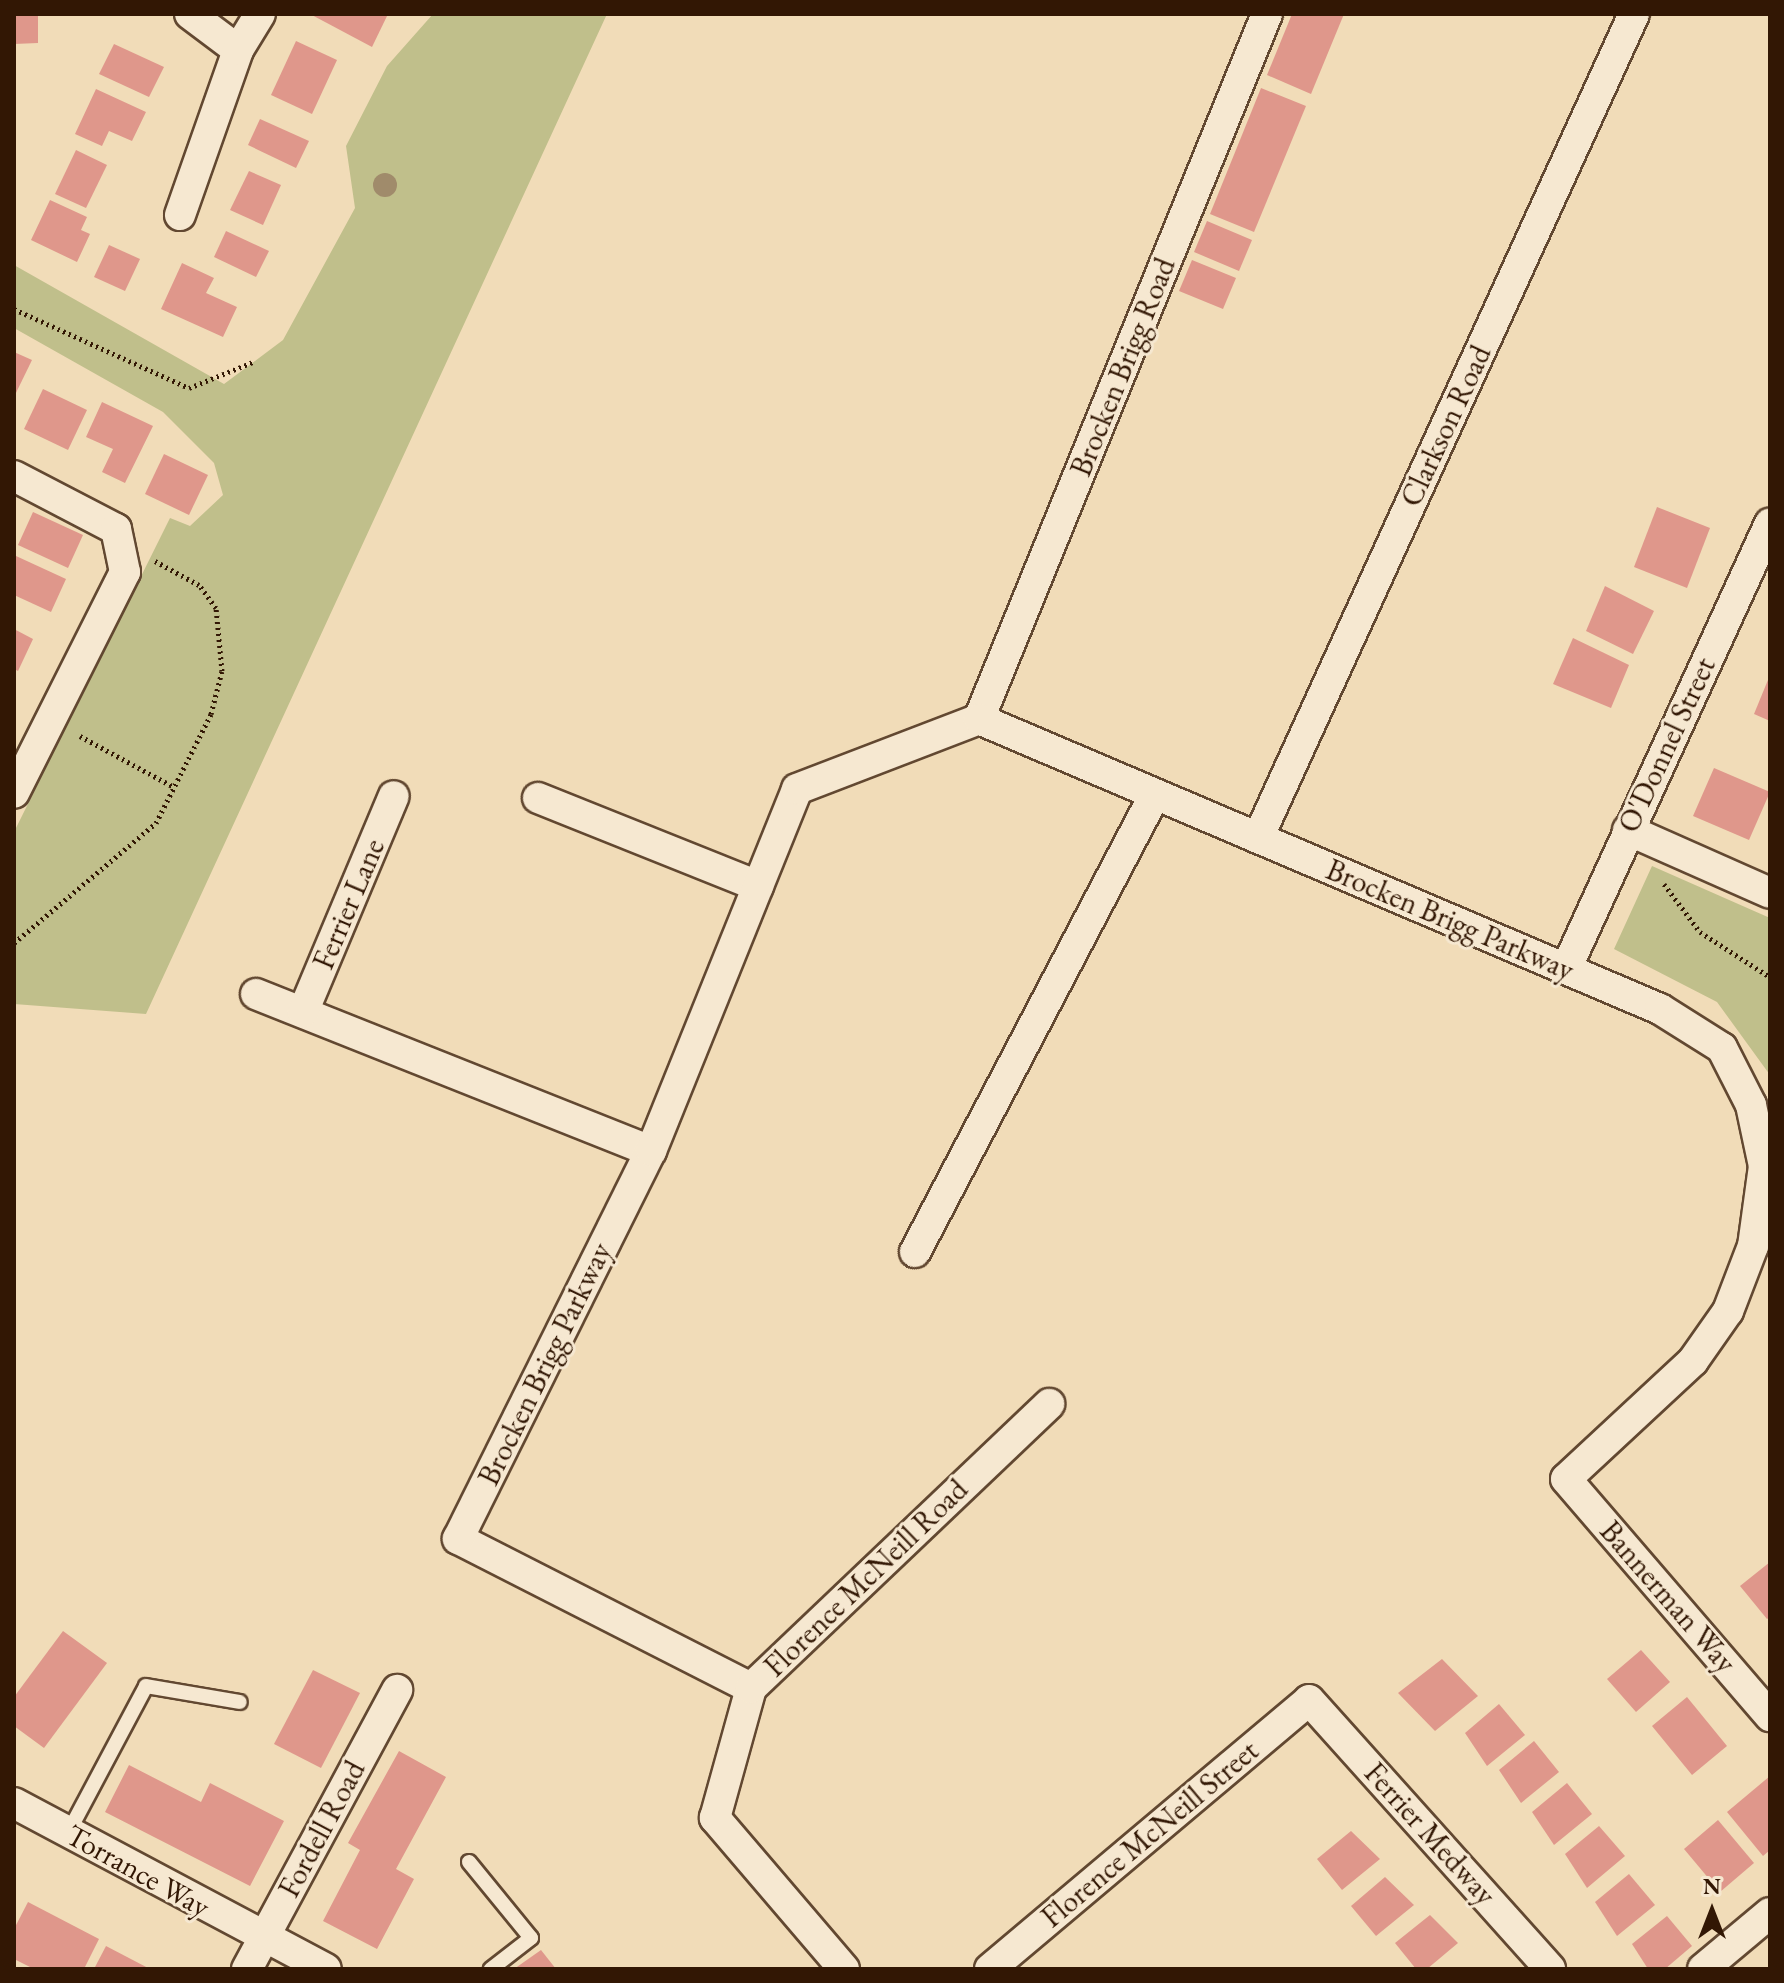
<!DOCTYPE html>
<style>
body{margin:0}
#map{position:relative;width:1784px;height:1983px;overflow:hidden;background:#f1dcb8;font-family:"EB Garamond",serif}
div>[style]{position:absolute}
.green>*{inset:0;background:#c0bf8b}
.building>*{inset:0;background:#df978b}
.path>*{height:5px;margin-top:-2.5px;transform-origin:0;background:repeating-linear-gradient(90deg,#321704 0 2px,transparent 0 6px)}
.roads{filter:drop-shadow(2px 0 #624831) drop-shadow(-2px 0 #624831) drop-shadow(0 2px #624831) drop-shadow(0 -2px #624831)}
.lane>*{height:14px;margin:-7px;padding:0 7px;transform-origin:7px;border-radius:7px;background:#f6e8d1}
.street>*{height:30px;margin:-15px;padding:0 15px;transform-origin:15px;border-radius:15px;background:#f6e8d1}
.trees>*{width:24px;height:24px;margin:-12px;border-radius:50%;background:#a08b6b}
span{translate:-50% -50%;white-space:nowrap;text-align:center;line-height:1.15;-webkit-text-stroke:6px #f6e8d1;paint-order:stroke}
.street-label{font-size:30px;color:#321704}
.frame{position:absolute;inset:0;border:16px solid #321704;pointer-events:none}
.north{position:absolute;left:1672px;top:1871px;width:80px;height:80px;-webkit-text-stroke:6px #f6e8d1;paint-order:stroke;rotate:0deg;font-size:22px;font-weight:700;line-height:32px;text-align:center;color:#321704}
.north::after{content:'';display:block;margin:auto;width:28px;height:36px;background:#321704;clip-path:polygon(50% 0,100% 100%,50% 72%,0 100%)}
</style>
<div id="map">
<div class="green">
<i style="clip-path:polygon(433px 14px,607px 14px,146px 1014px,14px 1004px,14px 832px,170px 518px,190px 526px,223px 495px,214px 463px,163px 412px,14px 328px,14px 265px,224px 384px,283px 340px,355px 208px,346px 146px,387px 66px)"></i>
<i style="clip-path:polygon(1652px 866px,1770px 918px,1770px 1075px,1717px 1002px,1614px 949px)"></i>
</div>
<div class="building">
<i style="clip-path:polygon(14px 14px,38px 14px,38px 43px,14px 44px)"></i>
<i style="clip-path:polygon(310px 14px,388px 14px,372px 47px)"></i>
<i style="clip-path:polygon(1292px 14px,1344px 14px,1311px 94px,1267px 75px)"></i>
<i style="clip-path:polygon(296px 41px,337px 60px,312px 114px,271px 95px)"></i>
<i style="clip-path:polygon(114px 44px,164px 67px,149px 97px,99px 74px)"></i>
<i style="clip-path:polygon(1261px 88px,1306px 106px,1254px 232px,1210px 214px)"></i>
<i style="clip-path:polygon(96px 89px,146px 112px,132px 141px,109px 131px,102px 146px,75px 134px)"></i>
<i style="clip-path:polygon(260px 119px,309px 141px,296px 168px,248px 145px)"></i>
<i style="clip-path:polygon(76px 150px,107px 165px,86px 208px,55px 194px)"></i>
<i style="clip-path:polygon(249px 171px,281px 185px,263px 225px,230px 210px)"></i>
<i style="clip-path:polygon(50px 200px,87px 217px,81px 230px,90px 234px,77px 262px,31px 240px)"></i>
<i style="clip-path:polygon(1207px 221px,1252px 240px,1239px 271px,1194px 252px)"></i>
<i style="clip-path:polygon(226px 231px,269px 251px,256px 277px,214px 257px)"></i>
<i style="clip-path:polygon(109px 245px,140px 259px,125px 291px,94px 277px)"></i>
<i style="clip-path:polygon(1192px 260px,1236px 278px,1223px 309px,1179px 291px)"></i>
<i style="clip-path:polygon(182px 263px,214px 278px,206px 293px,237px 307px,223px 337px,161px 309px)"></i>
<i style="clip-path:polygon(14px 352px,32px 360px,14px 397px)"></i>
<i style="clip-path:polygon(43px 389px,87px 410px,68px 450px,24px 429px)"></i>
<i style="clip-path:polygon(102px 402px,153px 426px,125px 483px,102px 472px,113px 449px,86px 437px)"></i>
<i style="clip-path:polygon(164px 454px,208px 475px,189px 515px,145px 494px)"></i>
<i style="clip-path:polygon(1657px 507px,1710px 528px,1687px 588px,1634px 567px)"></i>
<i style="clip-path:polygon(33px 512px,83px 535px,68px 568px,18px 545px)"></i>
<i style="clip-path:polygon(16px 556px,66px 579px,51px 612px,14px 595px)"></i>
<i style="clip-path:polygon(1605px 586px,1654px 611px,1633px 654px,1586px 631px)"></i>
<i style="clip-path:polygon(14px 629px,33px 639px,18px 671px,14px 669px)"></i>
<i style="clip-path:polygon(1573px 638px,1629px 665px,1611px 708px,1553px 684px)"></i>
<i style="clip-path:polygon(1770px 675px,1770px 721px,1754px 714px)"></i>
<i style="clip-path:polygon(1714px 768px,1770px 792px,1749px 840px,1693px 816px)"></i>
<i style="clip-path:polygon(1770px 1562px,1770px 1617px,1767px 1619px,1740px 1586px)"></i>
<i style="clip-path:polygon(63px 1631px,107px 1663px,44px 1748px,14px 1726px,14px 1697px)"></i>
<i style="clip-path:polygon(1641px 1650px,1670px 1682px,1636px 1712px,1607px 1679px)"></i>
<i style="clip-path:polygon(1442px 1659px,1478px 1696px,1435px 1731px,1398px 1693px)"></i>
<i style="clip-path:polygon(313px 1670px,360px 1693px,321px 1768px,274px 1744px)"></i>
<i style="clip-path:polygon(1687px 1697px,1727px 1746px,1692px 1775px,1652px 1726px)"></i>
<i style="clip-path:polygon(1499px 1704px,1525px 1735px,1487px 1766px,1465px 1733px)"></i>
<i style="clip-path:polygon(1534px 1741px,1559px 1772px,1521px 1803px,1499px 1770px)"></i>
<i style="clip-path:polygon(399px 1751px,446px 1777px,396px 1869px,414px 1879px,377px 1949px,323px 1921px,360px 1850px,348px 1843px)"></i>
<i style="clip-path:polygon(129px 1765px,201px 1802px,210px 1783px,284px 1821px,250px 1886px,105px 1812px)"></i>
<i style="clip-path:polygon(1770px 1776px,1770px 1850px,1763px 1856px,1727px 1812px)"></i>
<i style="clip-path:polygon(1567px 1783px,1592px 1814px,1554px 1845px,1532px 1812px)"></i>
<i style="clip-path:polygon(1718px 1820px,1754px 1863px,1720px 1892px,1684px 1849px)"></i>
<i style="clip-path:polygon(1599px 1826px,1625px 1856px,1587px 1888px,1565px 1854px)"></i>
<i style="clip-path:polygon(1351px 1831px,1380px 1859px,1342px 1890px,1317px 1859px)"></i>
<i style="clip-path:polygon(1629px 1874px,1655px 1905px,1617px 1936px,1595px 1902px)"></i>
<i style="clip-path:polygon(1385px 1877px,1414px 1905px,1376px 1936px,1351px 1906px)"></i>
<i style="clip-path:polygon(28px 1902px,99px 1939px,84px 1969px,34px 1969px,14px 1959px,14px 1929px)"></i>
<i style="clip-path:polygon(1430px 1915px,1458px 1943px,1427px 1969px,1416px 1969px,1395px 1943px)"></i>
<i style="clip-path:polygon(1667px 1916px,1692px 1946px,1665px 1969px,1648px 1969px,1632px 1944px)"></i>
<i style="clip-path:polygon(106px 1946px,150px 1969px,94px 1969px)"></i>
<i style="clip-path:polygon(541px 1950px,556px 1969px,514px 1969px)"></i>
</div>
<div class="path">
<i style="left:14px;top:309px;width:192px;rotate:24.3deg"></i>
<i style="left:189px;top:388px;width:69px;rotate:-22.1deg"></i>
<i style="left:80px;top:736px;width:107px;rotate:28.5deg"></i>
<i style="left:1664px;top:884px;width:60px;rotate:53.1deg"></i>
<i style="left:1700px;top:932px;width:83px;rotate:32.7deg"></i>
<i style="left:14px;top:943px;width:186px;rotate:-40.2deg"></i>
<i style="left:156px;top:823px;width:122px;rotate:-63.2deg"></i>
<i style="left:211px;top:714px;width:44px;rotate:-75.7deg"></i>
<i style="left:222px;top:671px;width:63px;rotate:-95.4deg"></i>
<i style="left:216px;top:608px;width:29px;rotate:-126deg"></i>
<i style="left:199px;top:585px;width:50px;rotate:-151.4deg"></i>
</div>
<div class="roads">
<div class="lane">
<i style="left:68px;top:1833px;width:166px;rotate:-62deg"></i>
<i style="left:146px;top:1686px;width:95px;rotate:9.7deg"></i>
<i style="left:469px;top:1862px;width:98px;rotate:50.8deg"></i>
<i style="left:531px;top:1938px;width:51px;rotate:142.2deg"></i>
</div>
<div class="street">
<i style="left:190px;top:14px;width:60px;rotate:36.9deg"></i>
<i style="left:180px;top:215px;width:175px;rotate:-70.6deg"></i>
<i style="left:238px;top:50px;width:42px;rotate:-58.6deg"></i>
<i style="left:14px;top:476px;width:115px;rotate:27.5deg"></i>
<i style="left:116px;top:529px;width:44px;rotate:78.2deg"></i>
<i style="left:125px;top:572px;width:247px;rotate:116.7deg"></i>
<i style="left:979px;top:719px;width:762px;rotate:-67.78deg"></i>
<i style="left:538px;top:798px;width:237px;rotate:21.8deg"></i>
<i style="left:1628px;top:830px;width:155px;rotate:23.9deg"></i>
<i style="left:1258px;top:838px;width:906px;rotate:-65.47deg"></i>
<i style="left:1566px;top:969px;width:490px;rotate:-65.4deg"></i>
<i style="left:256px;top:994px;width:425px;rotate:21.7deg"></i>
<i style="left:303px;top:1012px;width:234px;rotate:-67.2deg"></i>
<i style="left:915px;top:1252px;width:517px;rotate:-62.34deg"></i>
<i style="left:751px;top:1688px;width:329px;rotate:-153deg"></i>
<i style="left:458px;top:1539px;width:433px;rotate:-63.6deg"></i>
<i style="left:651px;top:1151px;width:390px;rotate:-68deg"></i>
<i style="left:797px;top:789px;width:195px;rotate:-21deg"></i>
<i style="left:979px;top:719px;width:740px;rotate:23.07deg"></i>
<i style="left:1660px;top:1009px;width:73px;rotate:32.2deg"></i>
<i style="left:1722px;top:1048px;width:64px;rotate:63deg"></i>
<i style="left:1751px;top:1105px;width:62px;rotate:78deg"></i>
<i style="left:1764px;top:1166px;width:81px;rotate:97.8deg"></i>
<i style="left:1753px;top:1246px;width:70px;rotate:111deg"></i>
<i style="left:1728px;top:1311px;width:61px;rotate:125deg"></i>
<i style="left:1693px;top:1361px;width:173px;rotate:137.1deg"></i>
<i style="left:1566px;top:1479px;width:313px;rotate:49.3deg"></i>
<i style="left:14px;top:1803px;width:353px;rotate:28deg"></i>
<i style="left:247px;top:1969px;width:317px;rotate:-61.7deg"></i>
<i style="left:844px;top:1969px;width:199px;rotate:-130.5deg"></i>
<i style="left:715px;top:1818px;width:135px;rotate:-74.5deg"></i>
<i style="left:751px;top:1688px;width:412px;rotate:-43.6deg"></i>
<i style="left:990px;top:1969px;width:417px;rotate:-40.1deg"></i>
<i style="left:1309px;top:1700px;width:361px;rotate:48.1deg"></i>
<i style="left:1703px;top:1969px;width:87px;rotate:-39.9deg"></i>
</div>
</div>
<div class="trees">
<i style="left:385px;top:185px"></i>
</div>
<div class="street-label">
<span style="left:1123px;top:367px;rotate:-68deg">Brocken Brigg Road</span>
<span style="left:1446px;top:426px;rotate:-65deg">Clarkson Road</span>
<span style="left:1667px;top:745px;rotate:-65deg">O'Donnel Street</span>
<span style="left:349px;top:904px;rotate:-67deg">Ferrier Lane</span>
<span style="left:1450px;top:920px;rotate:23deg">Brocken Brigg Parkway</span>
<span style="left:545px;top:1364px;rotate:-64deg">Brocken Brigg Parkway</span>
<span style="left:866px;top:1578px;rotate:-44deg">Florence McNeill Road</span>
<span style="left:1668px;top:1597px;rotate:49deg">Bannerman Way</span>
<span style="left:322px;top:1829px;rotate:-62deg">Fordell Road</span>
<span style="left:1150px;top:1834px;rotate:-40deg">Florence McNeill Street</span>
<span style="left:1430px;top:1834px;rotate:48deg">Ferrier Medway</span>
<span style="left:138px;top:1871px;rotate:29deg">Torrance Way</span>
</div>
<div class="frame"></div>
<div class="north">N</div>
</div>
